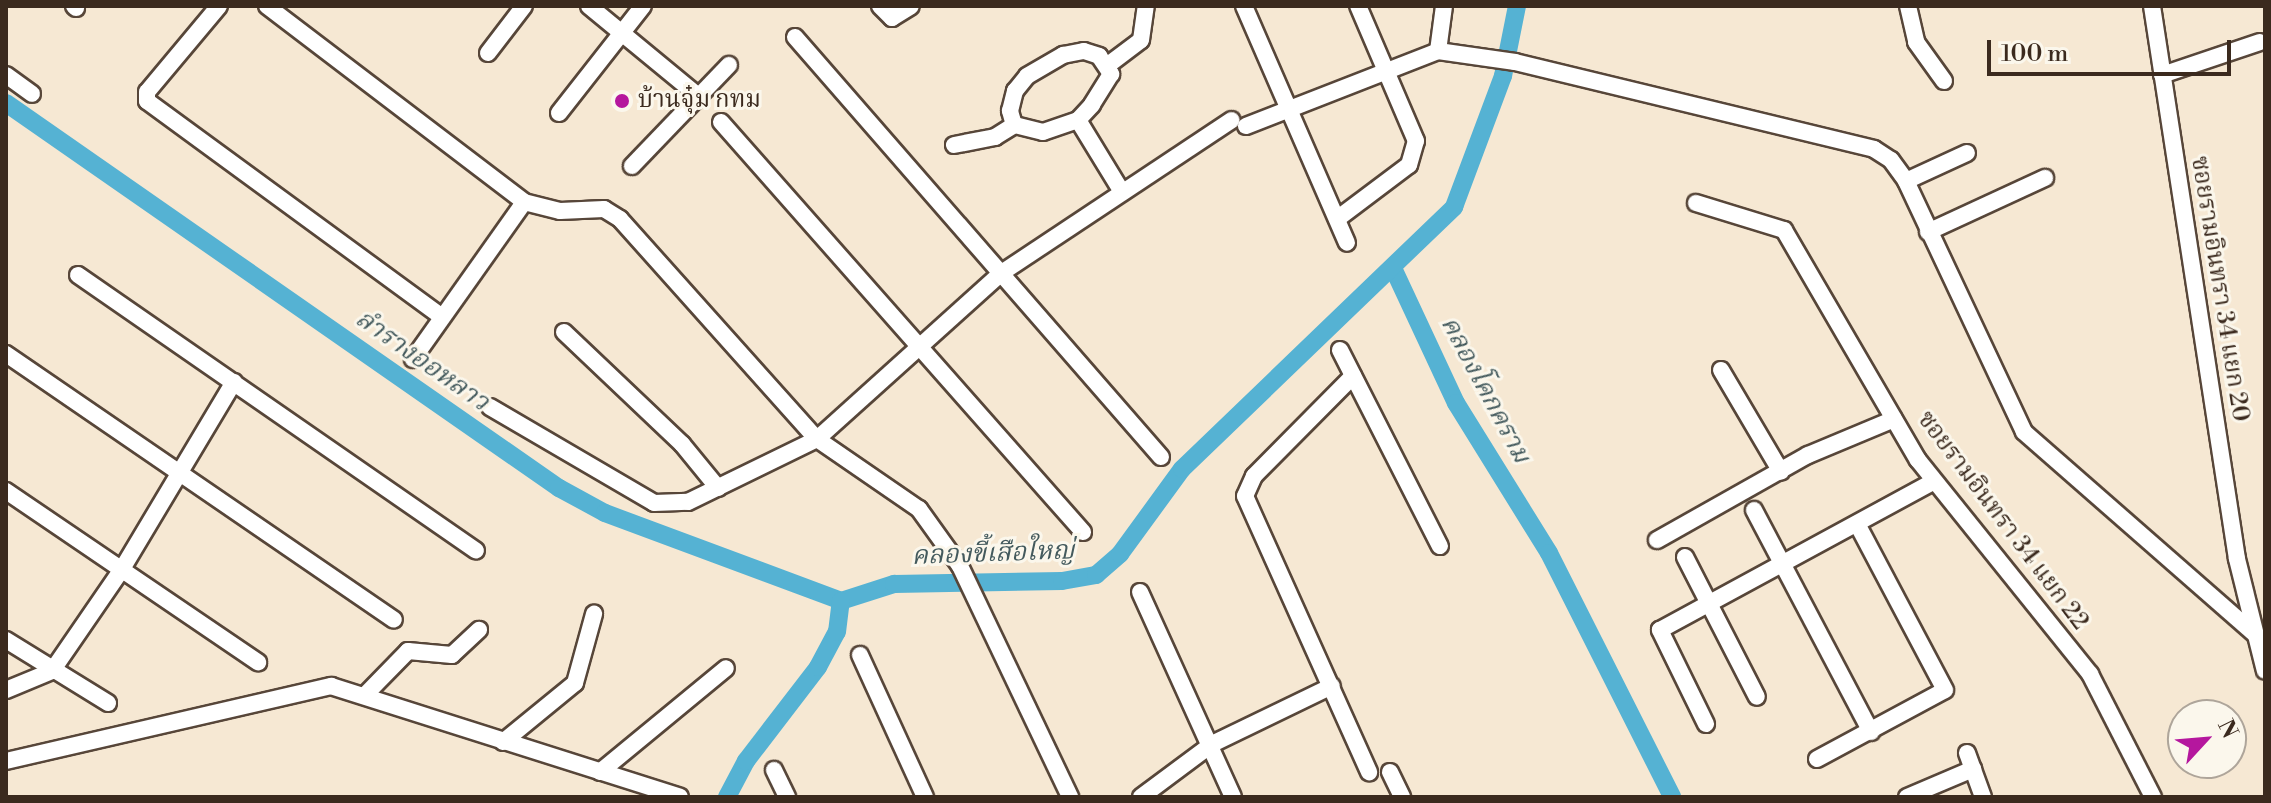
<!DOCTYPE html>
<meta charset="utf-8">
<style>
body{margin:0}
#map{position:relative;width:2271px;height:803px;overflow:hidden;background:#f6e8d3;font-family:"Libre Bodoni","Noto Serif Thai",serif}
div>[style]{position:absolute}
.canal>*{height:18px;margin:-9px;padding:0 9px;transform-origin:9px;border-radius:9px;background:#55b2d3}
.roads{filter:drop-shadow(2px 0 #574639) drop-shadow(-2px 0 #574639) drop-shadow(0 2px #574639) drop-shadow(0 -2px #574639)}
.street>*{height:16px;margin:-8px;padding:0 8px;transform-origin:8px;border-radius:8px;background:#fff}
.dots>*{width:22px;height:22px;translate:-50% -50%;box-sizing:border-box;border:4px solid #fbf7ec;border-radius:50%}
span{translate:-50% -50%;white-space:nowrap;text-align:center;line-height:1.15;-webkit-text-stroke:6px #fbf7ec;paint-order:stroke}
.poi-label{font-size:24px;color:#3b2a1e}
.left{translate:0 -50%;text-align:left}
.street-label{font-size:24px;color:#3b2a1e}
.water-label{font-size:26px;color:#445a5d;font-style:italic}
.frame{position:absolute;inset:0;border:8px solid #3b2a1e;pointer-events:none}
.north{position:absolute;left:2167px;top:699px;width:80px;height:80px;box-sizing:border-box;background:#fbf7ec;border:2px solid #aea59a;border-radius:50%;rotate:64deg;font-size:22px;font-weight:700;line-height:32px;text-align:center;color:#3b2a1e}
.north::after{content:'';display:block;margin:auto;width:28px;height:36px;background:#b5179e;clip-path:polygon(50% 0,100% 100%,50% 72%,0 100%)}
.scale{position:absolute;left:1987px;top:40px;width:244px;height:36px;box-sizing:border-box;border:4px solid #3b2a1e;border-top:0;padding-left:10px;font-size:24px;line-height:28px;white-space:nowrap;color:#3b2a1e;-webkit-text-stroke:6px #fbf7ec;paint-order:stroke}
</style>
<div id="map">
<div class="canal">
<i style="left:6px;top:103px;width:674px;rotate:34.85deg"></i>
<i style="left:559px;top:488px;width:52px;rotate:28.5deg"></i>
<i style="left:605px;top:513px;width:252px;rotate:20.4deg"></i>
<i style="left:1393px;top:268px;width:149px;rotate:65deg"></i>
<i style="left:1456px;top:403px;width:176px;rotate:58.2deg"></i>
<i style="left:1549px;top:553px;width:273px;rotate:63.2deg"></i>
<i style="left:841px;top:601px;width:56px;rotate:-17.8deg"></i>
<i style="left:894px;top:584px;width:168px;rotate:-1deg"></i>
<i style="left:1062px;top:581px;width:35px;rotate:-10deg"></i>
<i style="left:1096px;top:575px;width:32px;rotate:-41deg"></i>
<i style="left:1120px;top:554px;width:105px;rotate:-53.9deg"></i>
<i style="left:1182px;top:469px;width:378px;rotate:-43.9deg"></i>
<i style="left:1454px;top:207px;width:140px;rotate:-69.5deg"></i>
<i style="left:1503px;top:76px;width:71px;rotate:-78.7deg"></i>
<i style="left:727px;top:797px;width:41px;rotate:-62.2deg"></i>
<i style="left:746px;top:761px;width:118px;rotate:-52.5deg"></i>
<i style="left:818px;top:667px;width:40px;rotate:-62deg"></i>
<i style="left:837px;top:632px;width:31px;rotate:-83deg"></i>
</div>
<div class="roads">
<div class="street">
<i style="left:74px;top:6px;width:3px;rotate:45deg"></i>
<i style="left:219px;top:6px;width:112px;rotate:129.9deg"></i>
<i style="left:147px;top:92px;width:9px;rotate:90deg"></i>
<i style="left:147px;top:101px;width:364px;rotate:36.2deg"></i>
<i style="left:267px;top:6px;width:323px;rotate:37.3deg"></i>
<i style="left:524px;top:202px;width:37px;rotate:14deg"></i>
<i style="left:560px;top:211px;width:44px;rotate:-2.6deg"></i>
<i style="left:604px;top:209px;width:19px;rotate:32deg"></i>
<i style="left:620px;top:219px;width:295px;rotate:48.2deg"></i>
<i style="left:817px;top:439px;width:124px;rotate:34.5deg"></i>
<i style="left:919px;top:509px;width:70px;rotate:54.3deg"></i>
<i style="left:960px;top:566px;width:256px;rotate:64.5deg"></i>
<i style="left:589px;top:6px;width:141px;rotate:39.5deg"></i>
<i style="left:880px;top:6px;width:17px;rotate:45deg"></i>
<i style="left:892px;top:18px;width:22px;rotate:-32deg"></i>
<i style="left:1244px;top:6px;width:258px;rotate:66.5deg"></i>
<i style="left:1908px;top:6px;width:37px;rotate:77deg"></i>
<i style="left:1916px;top:42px;width:48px;rotate:54.3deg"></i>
<i style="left:2152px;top:6px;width:559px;rotate:81.26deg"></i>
<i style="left:2237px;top:559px;width:115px;rotate:76deg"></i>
<i style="left:795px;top:37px;width:557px;rotate:48.93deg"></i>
<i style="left:1084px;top:51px;width:16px;rotate:18deg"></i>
<i style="left:1099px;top:56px;width:22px;rotate:56deg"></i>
<i style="left:1111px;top:74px;width:36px;rotate:122deg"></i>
<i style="left:1092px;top:105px;width:21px;rotate:133deg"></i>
<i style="left:1078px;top:120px;width:37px;rotate:161deg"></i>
<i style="left:1043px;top:132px;width:30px;rotate:-166deg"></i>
<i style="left:1014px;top:125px;width:15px;rotate:-106deg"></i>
<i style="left:1010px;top:111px;width:21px;rotate:-76deg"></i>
<i style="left:1015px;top:91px;width:19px;rotate:-51deg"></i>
<i style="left:1027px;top:76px;width:42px;rotate:-30.3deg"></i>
<i style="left:1063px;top:55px;width:21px;rotate:-11deg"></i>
<i style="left:1438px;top:51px;width:45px;rotate:-82.4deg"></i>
<i style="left:488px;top:53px;width:59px;rotate:-52.5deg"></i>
<i style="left:1108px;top:65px;width:41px;rotate:-37.1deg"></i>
<i style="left:1141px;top:40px;width:34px;rotate:-82deg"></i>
<i style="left:6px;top:75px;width:32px;rotate:36deg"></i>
<i style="left:2162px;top:75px;width:103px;rotate:-18.6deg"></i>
<i style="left:559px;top:113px;width:136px;rotate:-51.9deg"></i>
<i style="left:1078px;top:120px;width:84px;rotate:58.6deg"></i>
<i style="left:721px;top:122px;width:547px;rotate:48.56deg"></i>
<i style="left:1246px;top:126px;width:206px;rotate:-21.3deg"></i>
<i style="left:1438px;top:51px;width:78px;rotate:8.1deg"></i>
<i style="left:1515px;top:62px;width:369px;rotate:13.6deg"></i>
<i style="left:1874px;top:149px;width:20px;rotate:33deg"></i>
<i style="left:1891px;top:160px;width:26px;rotate:54deg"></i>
<i style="left:1906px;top:181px;width:277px;rotate:64.8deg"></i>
<i style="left:2024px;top:432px;width:307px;rotate:41.2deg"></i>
<i style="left:954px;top:145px;width:42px;rotate:-11deg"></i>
<i style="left:995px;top:137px;width:22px;rotate:-32deg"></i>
<i style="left:632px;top:166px;width:140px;rotate:-46.2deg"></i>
<i style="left:1906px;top:181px;width:67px;rotate:-24.7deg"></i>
<i style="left:1696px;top:203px;width:92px;rotate:17.1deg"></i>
<i style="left:1784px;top:230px;width:266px;rotate:59.8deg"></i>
<i style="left:1918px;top:460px;width:275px;rotate:51.2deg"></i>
<i style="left:2090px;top:674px;width:138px;rotate:62.9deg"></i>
<i style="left:1337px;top:219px;width:90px;rotate:-36.9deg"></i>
<i style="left:1409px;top:165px;width:25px;rotate:-74deg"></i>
<i style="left:1416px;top:141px;width:147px;rotate:-113.2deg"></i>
<i style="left:1928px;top:232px;width:129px;rotate:-24.8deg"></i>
<i style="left:78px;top:275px;width:484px;rotate:34.7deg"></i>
<i style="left:564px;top:332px;width:163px;rotate:43.5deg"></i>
<i style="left:682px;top:444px;width:57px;rotate:50.7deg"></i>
<i style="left:1340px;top:350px;width:220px;rotate:63deg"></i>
<i style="left:6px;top:354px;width:470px;rotate:34.4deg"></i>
<i style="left:413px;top:359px;width:192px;rotate:-54.7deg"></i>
<i style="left:1721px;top:370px;width:118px;rotate:59.5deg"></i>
<i style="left:1353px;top:376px;width:141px;rotate:134.7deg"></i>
<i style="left:1254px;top:476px;width:22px;rotate:114deg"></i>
<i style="left:1245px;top:496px;width:303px;rotate:65.8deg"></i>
<i style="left:490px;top:407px;width:190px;rotate:30.3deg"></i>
<i style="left:654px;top:503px;width:34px;rotate:-2deg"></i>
<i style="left:688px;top:502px;width:144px;rotate:-26deg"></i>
<i style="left:817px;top:439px;width:246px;rotate:-42deg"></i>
<i style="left:1000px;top:274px;width:278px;rotate:-33.6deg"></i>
<i style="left:6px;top:491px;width:305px;rotate:34.2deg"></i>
<i style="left:1754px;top:510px;width:251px;rotate:62.2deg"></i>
<i style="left:1657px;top:540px;width:173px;rotate:-29.4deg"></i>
<i style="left:1808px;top:455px;width:93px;rotate:-22.7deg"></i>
<i style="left:1685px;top:557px;width:157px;rotate:62.8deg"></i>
<i style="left:1140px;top:592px;width:225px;rotate:65.6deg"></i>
<i style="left:6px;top:640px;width:120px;rotate:31.7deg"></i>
<i style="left:860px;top:655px;width:156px;rotate:65.4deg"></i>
<i style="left:6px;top:690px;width:50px;rotate:-22.4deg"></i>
<i style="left:52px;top:671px;width:124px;rotate:-55.5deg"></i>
<i style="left:122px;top:569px;width:218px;rotate:-59.1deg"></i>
<i style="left:366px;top:694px;width:60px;rotate:-45.7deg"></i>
<i style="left:408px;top:651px;width:44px;rotate:5.2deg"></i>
<i style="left:452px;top:655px;width:37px;rotate:-43deg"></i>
<i style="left:1706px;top:724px;width:105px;rotate:-116.1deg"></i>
<i style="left:1660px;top:630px;width:312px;rotate:-28.5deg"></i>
<i style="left:503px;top:742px;width:93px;rotate:-39.3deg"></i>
<i style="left:575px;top:683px;width:72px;rotate:-74.6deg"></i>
<i style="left:1967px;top:753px;width:47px;rotate:70deg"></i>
<i style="left:1817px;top:759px;width:145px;rotate:-28.3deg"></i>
<i style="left:1945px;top:690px;width:186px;rotate:-117.9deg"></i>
<i style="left:6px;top:761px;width:334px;rotate:-13deg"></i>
<i style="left:331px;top:686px;width:366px;rotate:17.6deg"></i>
<i style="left:774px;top:770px;width:30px;rotate:64deg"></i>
<i style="left:600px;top:772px;width:163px;rotate:-39.5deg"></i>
<i style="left:1390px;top:772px;width:28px;rotate:64deg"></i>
<i style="left:1141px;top:797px;width:89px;rotate:-36.7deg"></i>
<i style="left:1212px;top:744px;width:133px;rotate:-25.8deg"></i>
<i style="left:1907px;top:797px;width:72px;rotate:-23deg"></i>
</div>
</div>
<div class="dots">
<i style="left:622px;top:101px;background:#b5179e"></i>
</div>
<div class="poi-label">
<span class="left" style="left:638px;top:101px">บ้านจุ๋ม กทม</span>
</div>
<div class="street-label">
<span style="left:2219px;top:289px;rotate:81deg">ซอยรามอินทรา 34 แยก 20</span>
<span style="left:2002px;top:521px;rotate:53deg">ซอยรามอินทรา 34 แยก 22</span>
</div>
<div class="water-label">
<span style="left:422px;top:361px;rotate:35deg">ลำรางออหลาว</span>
<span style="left:1485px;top:390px;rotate:62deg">คลองโคกคราม</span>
<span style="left:993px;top:554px;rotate:-2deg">คลองขี้เสือใหญ่</span>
</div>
<div class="frame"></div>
<div class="north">N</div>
<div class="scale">100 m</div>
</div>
